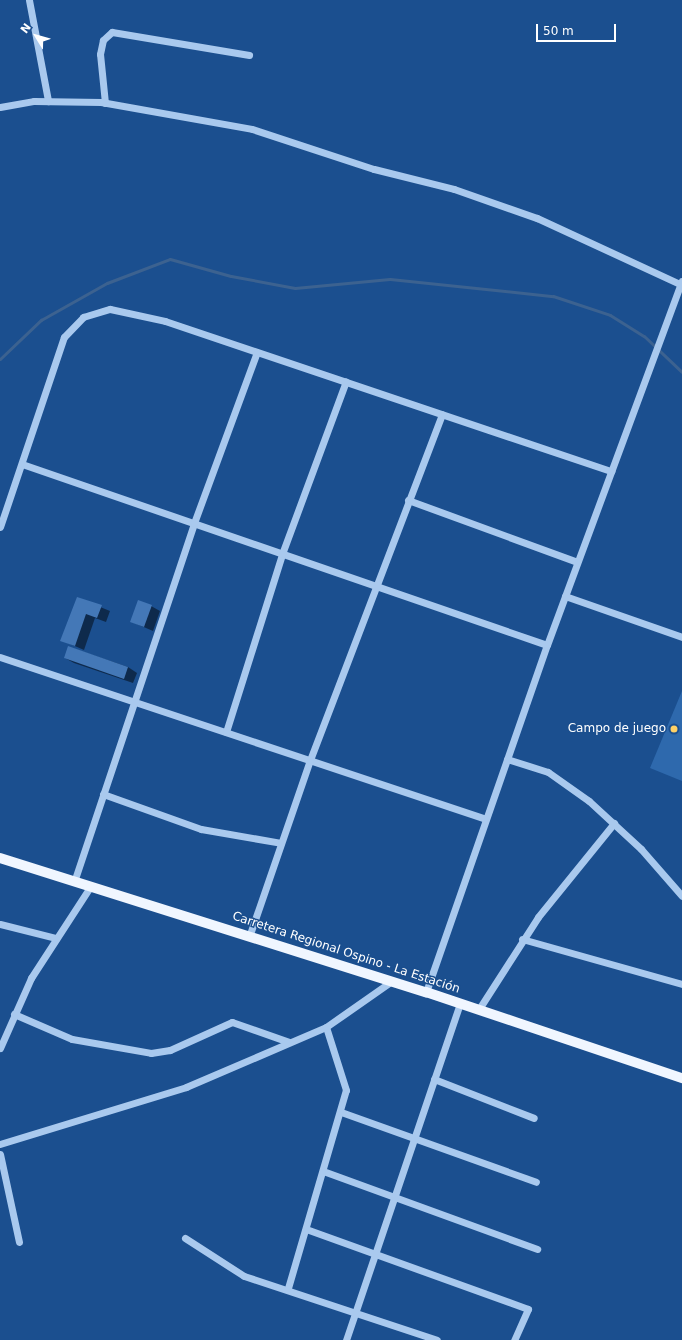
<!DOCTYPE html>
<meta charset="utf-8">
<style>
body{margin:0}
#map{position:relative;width:682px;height:1340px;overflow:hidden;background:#1b4f8f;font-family:"DejaVu Sans",sans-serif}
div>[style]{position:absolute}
.green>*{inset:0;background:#2e69ad}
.shadow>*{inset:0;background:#0007}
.stream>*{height:3px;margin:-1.5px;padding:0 1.5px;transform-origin:1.5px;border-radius:1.5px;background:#3c6290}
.building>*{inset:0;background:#4478b7}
.minor>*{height:7px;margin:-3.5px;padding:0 3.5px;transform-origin:3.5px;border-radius:3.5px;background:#a9c9ee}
.major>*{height:10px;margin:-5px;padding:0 5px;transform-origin:5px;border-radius:5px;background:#f0f6ff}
.dots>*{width:11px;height:11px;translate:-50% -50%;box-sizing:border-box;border:2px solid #1b4f8f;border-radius:50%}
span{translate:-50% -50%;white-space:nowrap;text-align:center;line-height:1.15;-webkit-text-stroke:3px #1b4f8f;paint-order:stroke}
.poi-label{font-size:12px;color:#fff}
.right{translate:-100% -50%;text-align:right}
.street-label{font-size:12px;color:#fff}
.north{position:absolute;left:16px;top:16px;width:40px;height:40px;-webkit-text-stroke:3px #1b4f8f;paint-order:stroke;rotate:307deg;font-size:11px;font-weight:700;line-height:16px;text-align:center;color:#fff}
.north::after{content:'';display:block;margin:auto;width:14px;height:18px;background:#fff;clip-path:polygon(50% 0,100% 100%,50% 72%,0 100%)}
.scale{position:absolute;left:536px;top:24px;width:80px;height:18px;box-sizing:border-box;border:2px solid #fff;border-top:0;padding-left:5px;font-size:12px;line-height:14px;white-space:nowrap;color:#fff;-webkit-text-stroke:3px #1b4f8f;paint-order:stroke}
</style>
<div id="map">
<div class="green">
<i style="clip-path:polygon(682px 691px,682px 781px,650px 768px)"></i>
</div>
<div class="shadow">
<i style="clip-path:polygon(78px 598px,110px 611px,106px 622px,95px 618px,84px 650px,61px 640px)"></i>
<i style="clip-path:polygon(151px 606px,160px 611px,153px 631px,132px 622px)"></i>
<i style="clip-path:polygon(69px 647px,128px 667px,137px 673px,133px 683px,74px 663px,65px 658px)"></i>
</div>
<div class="stream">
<i style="left:0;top:359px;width:57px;rotate:-43.6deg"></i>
<i style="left:41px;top:320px;width:76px;rotate:-29.3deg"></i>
<i style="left:107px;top:283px;width:67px;rotate:-20.9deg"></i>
<i style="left:170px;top:259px;width:63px;rotate:15.6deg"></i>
<i style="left:231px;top:276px;width:65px;rotate:10.6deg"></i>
<i style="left:295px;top:288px;width:95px;rotate:-5.4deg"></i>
<i style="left:390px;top:279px;width:164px;rotate:6deg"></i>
<i style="left:553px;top:296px;width:60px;rotate:18.4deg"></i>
<i style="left:610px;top:315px;width:40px;rotate:32deg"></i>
<i style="left:644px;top:336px;width:52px;rotate:43.5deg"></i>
</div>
<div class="building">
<i style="clip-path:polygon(77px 597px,102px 605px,97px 618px,86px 614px,75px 646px,60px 641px)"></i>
<i style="clip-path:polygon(138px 600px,152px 605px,144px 627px,130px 622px)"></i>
<i style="clip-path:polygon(68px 646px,128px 667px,124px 679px,64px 658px)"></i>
</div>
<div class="minor">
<i style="left:29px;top:0;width:103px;rotate:79.3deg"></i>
<i style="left:105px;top:103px;width:49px;rotate:-95.8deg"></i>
<i style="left:100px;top:54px;width:14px;rotate:-78deg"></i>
<i style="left:103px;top:40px;width:12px;rotate:-42deg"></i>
<i style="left:112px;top:32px;width:139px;rotate:9.5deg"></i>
<i style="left:0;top:107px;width:35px;rotate:-10deg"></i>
<i style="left:34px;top:101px;width:67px;rotate:0.9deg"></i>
<i style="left:101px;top:102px;width:153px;rotate:10.1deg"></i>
<i style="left:252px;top:129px;width:128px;rotate:18.2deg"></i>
<i style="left:374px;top:169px;width:82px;rotate:14deg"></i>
<i style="left:454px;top:189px;width:88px;rotate:19.3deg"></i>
<i style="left:537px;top:218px;width:160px;rotate:24.8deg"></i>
<i style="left:22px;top:464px;width:555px;rotate:19.02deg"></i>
<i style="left:408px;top:500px;width:180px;rotate:20.1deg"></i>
<i style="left:0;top:527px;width:200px;rotate:-71.4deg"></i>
<i style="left:64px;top:337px;width:28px;rotate:-46deg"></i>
<i style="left:83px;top:317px;width:28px;rotate:-17deg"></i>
<i style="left:110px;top:309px;width:56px;rotate:12.3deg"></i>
<i style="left:165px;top:321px;width:471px;rotate:18.6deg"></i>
<i style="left:565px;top:596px;width:124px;rotate:19.3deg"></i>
<i style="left:0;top:657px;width:512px;rotate:18.43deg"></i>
<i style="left:226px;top:732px;width:187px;rotate:-72.5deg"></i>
<i style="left:282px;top:554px;width:184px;rotate:-69.7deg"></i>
<i style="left:507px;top:759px;width:43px;rotate:17.6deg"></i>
<i style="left:548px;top:772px;width:50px;rotate:35.3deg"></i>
<i style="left:589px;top:801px;width:71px;rotate:42.7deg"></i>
<i style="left:641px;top:849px;width:62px;rotate:48.9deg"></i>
<i style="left:103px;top:794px;width:104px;rotate:19.7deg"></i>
<i style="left:201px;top:829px;width:81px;rotate:9.9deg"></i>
<i style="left:74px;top:882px;width:379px;rotate:-71.5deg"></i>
<i style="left:194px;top:523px;width:182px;rotate:-69.8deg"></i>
<i style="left:0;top:924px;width:58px;rotate:14deg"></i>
<i style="left:249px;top:937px;width:187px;rotate:-71deg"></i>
<i style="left:310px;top:760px;width:370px;rotate:-69.1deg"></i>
<i style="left:522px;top:939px;width:166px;rotate:15.7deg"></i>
<i style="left:426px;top:992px;width:367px;rotate:-70.8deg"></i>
<i style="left:547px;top:645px;width:388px;rotate:-69.7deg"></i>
<i style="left:479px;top:1009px;width:109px;rotate:-57.3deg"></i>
<i style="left:538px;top:917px;width:121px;rotate:-51deg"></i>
<i style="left:14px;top:1014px;width:63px;rotate:23.3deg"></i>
<i style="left:72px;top:1039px;width:80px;rotate:10deg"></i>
<i style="left:151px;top:1053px;width:19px;rotate:-9deg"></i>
<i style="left:170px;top:1050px;width:68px;rotate:-24.3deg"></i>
<i style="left:232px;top:1022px;width:60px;rotate:19.3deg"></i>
<i style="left:0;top:1048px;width:77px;rotate:-66.1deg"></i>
<i style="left:31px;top:978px;width:108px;rotate:-57deg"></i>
<i style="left:434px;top:1079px;width:107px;rotate:21.3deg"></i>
<i style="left:341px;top:1112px;width:207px;rotate:19.7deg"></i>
<i style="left:0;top:1144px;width:195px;rotate:-17deg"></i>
<i style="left:186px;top:1087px;width:152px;rotate:-23.2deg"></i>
<i style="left:326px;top:1027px;width:80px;rotate:-34.9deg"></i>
<i style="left:0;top:1154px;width:90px;rotate:77.8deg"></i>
<i style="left:323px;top:1171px;width:228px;rotate:20deg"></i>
<i style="left:306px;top:1229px;width:236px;rotate:19.8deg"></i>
<i style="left:528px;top:1309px;width:34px;rotate:114deg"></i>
<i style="left:185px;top:1238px;width:70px;rotate:32.8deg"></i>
<i style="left:244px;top:1276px;width:203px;rotate:18.3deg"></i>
<i style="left:288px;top:1288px;width:206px;rotate:-73.7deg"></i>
<i style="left:346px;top:1090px;width:66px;rotate:-107.6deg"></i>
<i style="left:346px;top:1340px;width:356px;rotate:-71.3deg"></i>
</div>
<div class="major">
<i style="left:0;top:858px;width:447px;rotate:17.5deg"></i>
<i style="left:426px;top:992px;width:270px;rotate:18.6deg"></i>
</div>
<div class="dots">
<i style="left:674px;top:729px;background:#ffd166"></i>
</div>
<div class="poi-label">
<span class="right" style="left:666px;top:729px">Campo de juego</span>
</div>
<div class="street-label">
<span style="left:346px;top:953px;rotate:18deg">Carretera Regional Ospino - La Estación</span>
</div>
<div class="north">N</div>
<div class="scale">50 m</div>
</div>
